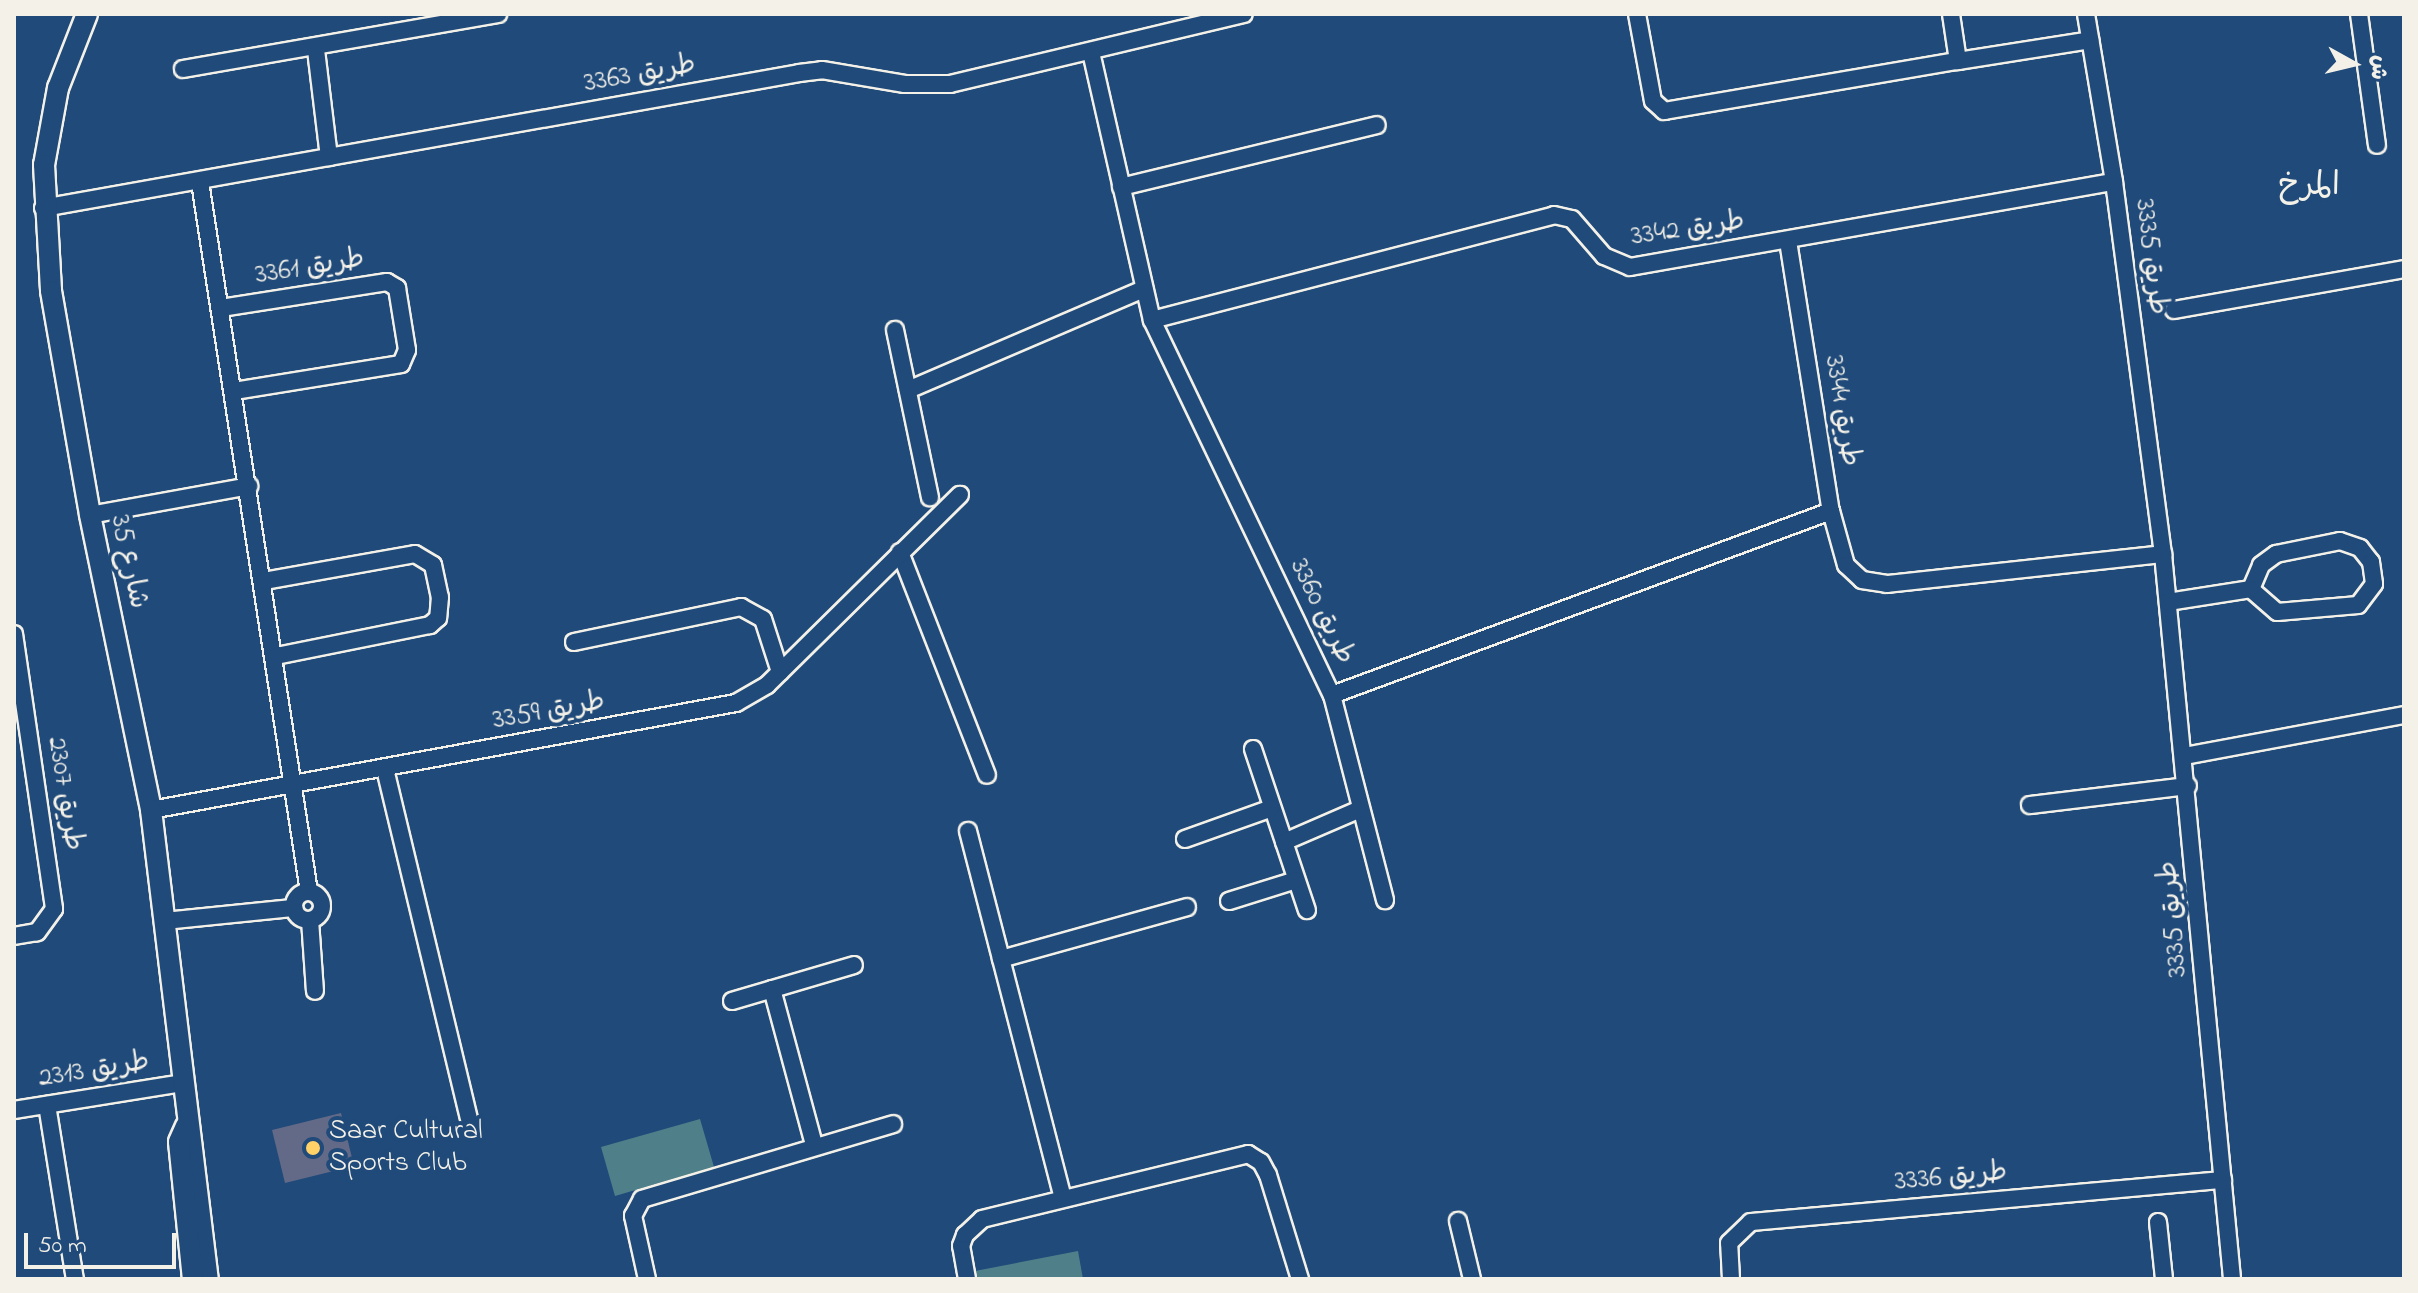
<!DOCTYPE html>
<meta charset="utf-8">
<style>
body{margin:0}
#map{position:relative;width:2418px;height:1293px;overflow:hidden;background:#1f4a7a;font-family:"Indie Flower","Playpen Sans Arabic",sans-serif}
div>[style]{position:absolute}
.green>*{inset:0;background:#4f808a}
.building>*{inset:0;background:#636a88}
.roads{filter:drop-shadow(2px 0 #f4f1e8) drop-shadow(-2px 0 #f4f1e8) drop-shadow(0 2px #f4f1e8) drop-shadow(0 -2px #f4f1e8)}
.minor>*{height:16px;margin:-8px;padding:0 8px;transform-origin:8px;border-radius:8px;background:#1f4a7a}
.minor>.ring{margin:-8px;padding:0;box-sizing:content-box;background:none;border:16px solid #1f4a7a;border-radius:50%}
.tertiary>*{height:20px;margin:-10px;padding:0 10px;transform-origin:10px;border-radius:10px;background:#1f4a7a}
.dots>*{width:22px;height:22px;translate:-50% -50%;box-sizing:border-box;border:4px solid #1f4a7a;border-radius:50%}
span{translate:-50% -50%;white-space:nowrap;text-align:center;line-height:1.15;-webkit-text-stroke:8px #1f4a7a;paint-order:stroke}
.street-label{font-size:28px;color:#f4f1e8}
.poi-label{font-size:28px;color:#f4f1e8}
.left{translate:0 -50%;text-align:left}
.quarter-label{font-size:32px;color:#f4f1e8}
.frame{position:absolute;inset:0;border:16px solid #f4f1e8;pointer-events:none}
.north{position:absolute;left:2314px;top:24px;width:80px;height:80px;-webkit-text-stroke:6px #1f4a7a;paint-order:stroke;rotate:98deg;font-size:22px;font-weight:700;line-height:32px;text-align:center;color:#f4f1e8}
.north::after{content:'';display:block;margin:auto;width:28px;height:36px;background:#f4f1e8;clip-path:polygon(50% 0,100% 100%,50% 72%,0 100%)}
.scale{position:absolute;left:24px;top:1233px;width:152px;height:36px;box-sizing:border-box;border:4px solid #f4f1e8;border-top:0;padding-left:10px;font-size:24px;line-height:28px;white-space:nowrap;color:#f4f1e8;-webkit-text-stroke:6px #1f4a7a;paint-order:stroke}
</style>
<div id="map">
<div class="green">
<i style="clip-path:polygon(700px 1119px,714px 1167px,615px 1196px,601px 1147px)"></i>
<i style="clip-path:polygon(1078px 1251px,1083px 1279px,977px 1279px,975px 1271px)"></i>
</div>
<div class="building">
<i style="clip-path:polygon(341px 1113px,354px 1166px,285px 1183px,272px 1130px)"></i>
</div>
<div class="roads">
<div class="minor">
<i style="left:1637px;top:14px;width:88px;rotate:79.6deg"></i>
<i style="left:1653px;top:101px;width:15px;rotate:42deg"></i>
<i style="left:1664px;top:111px;width:298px;rotate:-9.7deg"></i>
<i style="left:1958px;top:61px;width:48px;rotate:-98.5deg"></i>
<i style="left:2086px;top:14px;width:170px;rotate:80.5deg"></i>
<i style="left:2114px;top:182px;width:375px;rotate:82.5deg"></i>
<i style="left:2163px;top:554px;width:728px;rotate:84.56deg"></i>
<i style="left:2359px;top:14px;width:132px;rotate:82.2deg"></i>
<i style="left:316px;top:50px;width:108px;rotate:83.1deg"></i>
<i style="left:1091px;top:52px;width:275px;rotate:77.2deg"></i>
<i style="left:1152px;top:320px;width:416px;rotate:64.4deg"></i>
<i style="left:1332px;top:695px;width:212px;rotate:75.5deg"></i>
<i style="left:1958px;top:61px;width:134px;rotate:-9deg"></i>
<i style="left:183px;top:69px;width:320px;rotate:-9.9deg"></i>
<i style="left:200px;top:182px;width:718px;rotate:81.27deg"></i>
<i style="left:1121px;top:187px;width:263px;rotate:-13.6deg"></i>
<i style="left:43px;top:208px;width:768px;rotate:-10.12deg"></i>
<i style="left:799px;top:73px;width:23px;rotate:-7deg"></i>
<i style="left:822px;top:70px;width:84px;rotate:9.6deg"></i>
<i style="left:905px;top:84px;width:45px"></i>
<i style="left:950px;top:84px;width:302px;rotate:-13.4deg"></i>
<i style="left:1788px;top:241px;width:273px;rotate:81deg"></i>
<i style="left:1831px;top:511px;width:56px;rotate:74.5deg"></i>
<i style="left:1846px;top:565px;width:22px;rotate:43deg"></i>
<i style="left:1862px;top:580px;width:25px;rotate:9deg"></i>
<i style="left:1887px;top:584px;width:278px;rotate:-6.2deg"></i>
<i style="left:221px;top:308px;width:168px;rotate:-8.9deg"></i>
<i style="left:387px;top:282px;width:12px;rotate:31deg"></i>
<i style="left:397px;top:288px;width:63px;rotate:80.8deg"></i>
<i style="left:407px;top:350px;width:15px;rotate:113deg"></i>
<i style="left:401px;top:364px;width:169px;rotate:170.8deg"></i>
<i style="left:2174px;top:310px;width:234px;rotate:-10.1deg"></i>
<i style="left:1152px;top:320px;width:415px;rotate:-14.6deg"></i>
<i style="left:1554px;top:215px;width:18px;rotate:13deg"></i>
<i style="left:1572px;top:219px;width:49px;rotate:49.1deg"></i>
<i style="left:1604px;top:256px;width:28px;rotate:23deg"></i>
<i style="left:1630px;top:267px;width:491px;rotate:-10deg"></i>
<i style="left:895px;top:330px;width:171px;rotate:78.2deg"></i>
<i style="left:908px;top:390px;width:257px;rotate:-23.2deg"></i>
<i style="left:90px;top:515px;width:162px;rotate:-10.3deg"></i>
<i style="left:2340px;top:541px;width:21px;rotate:19deg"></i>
<i style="left:2360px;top:548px;width:18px;rotate:52deg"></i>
<i style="left:2371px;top:562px;width:22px;rotate:82deg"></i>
<i style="left:2374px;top:584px;width:26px;rotate:127deg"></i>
<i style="left:2358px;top:605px;width:81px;rotate:175.1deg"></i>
<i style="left:2277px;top:612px;width:35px;rotate:-139deg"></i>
<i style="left:2251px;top:589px;width:26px;rotate:-67deg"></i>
<i style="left:2261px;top:565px;width:19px;rotate:-36deg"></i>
<i style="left:2276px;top:554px;width:65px;rotate:-11.5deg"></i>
<i style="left:900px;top:552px;width:239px;rotate:68.7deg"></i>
<i style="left:264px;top:581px;width:153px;rotate:-10.1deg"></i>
<i style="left:415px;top:554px;width:21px;rotate:31deg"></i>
<i style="left:433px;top:565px;width:33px;rotate:78deg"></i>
<i style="left:440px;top:597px;width:21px;rotate:95deg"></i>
<i style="left:438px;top:618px;width:11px;rotate:139deg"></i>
<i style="left:430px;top:625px;width:157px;rotate:168.6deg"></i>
<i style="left:2168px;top:602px;width:84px;rotate:-8.9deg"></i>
<i style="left:14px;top:634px;width:278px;rotate:81.7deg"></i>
<i style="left:54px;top:909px;width:29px;rotate:126deg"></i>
<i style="left:37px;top:932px;width:23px;rotate:170deg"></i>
<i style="left:574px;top:642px;width:171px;rotate:-11.8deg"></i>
<i style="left:741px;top:607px;width:25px;rotate:29deg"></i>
<i style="left:763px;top:619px;width:56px;rotate:72.2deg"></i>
<i style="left:1332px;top:695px;width:532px;rotate:-20.24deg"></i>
<i style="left:1253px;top:749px;width:170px;rotate:71.5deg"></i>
<i style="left:2185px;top:756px;width:223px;rotate:-10.6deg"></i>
<i style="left:385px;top:769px;width:365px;rotate:76.5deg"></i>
<i style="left:2030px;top:805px;width:159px;rotate:-6.9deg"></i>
<i style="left:151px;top:810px;width:595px;rotate:-10.37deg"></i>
<i style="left:736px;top:703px;width:36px;rotate:-30deg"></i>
<i style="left:767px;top:685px;width:271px;rotate:-44.6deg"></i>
<i style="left:968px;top:831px;width:379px;rotate:75.5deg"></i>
<i style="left:1185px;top:839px;width:92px;rotate:-19.6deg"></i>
<i style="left:1284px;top:842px;width:81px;rotate:-23.4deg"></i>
<i class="ring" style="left:294px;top:892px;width:12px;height:12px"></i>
<i style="left:1229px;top:901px;width:70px;rotate:-17.4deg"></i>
<i style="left:310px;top:920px;width:71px;rotate:86deg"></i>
<i style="left:165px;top:921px;width:130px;rotate:-5.8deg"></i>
<i style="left:1001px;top:959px;width:193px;rotate:-15.6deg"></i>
<i style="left:772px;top:989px;width:162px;rotate:74.9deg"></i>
<i style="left:732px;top:1001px;width:127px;rotate:-16.4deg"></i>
<i style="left:47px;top:1105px;width:176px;rotate:80.9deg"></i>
<i style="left:14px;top:1110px;width:170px;rotate:-9.1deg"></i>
<i style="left:1458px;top:1221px;width:60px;rotate:76.4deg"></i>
<i style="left:2158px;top:1222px;width:57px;rotate:84deg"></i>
<i style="left:647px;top:1279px;width:65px;rotate:-102.5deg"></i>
<i style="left:633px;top:1216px;width:19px;rotate:-62deg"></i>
<i style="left:642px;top:1199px;width:262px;rotate:-16.6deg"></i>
<i style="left:967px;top:1279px;width:34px;rotate:-100deg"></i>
<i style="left:961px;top:1246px;width:12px;rotate:-70deg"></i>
<i style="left:965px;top:1235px;width:23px;rotate:-43deg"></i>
<i style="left:982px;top:1219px;width:274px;rotate:-13.7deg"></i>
<i style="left:1248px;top:1154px;width:15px;rotate:32deg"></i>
<i style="left:1261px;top:1162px;width:15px;rotate:62deg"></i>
<i style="left:1268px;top:1175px;width:109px;rotate:72.9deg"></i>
<i style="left:1731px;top:1279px;width:36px;rotate:-93deg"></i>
<i style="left:1729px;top:1243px;width:30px;rotate:-44deg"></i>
<i style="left:1751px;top:1222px;width:474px;rotate:-5.1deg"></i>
</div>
<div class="tertiary">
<i style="left:87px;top:14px;width:79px;rotate:111.4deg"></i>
<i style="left:58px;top:88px;width:78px;rotate:100.3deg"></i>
<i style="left:44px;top:165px;width:126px;rotate:86.8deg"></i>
<i style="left:51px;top:291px;width:227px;rotate:80.1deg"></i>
<i style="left:90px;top:515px;width:301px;rotate:78.3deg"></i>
<i style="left:151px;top:810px;width:472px;rotate:83.1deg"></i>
<i style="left:186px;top:1126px;width:17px;rotate:114deg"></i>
<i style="left:179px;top:1142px;width:138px;rotate:84.2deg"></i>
</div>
</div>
<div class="dots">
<i style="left:313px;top:1148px;background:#ffd166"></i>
</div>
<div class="street-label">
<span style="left:640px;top:75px;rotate:-10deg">طريق 3363</span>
<span style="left:1688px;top:230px;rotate:-8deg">طريق 3342</span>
<span style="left:2150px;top:257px;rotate:83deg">طريق 3335</span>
<span style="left:310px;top:268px;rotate:-9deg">طريق 3361</span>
<span style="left:1841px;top:411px;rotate:81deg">طريق 3344</span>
<span style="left:128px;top:562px;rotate:78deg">شارع 35</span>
<span style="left:1321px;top:612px;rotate:64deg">طريق 3360</span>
<span style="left:549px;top:712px;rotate:-10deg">طريق 3359</span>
<span style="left:64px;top:794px;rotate:81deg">طريق 2307</span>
<span style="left:2174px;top:919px;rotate:-95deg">طريق 3335</span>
<span style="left:94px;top:1071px;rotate:-9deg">طريق 2313</span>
<span style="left:1951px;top:1178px;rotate:-5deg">طريق 3336</span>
</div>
<div class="poi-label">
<span class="left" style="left:329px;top:1148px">Saar Cultural<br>Sports Club</span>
</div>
<div class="quarter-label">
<span style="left:2309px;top:187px">المرخ</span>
</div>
<div class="frame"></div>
<div class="north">ش</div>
<div class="scale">50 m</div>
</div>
